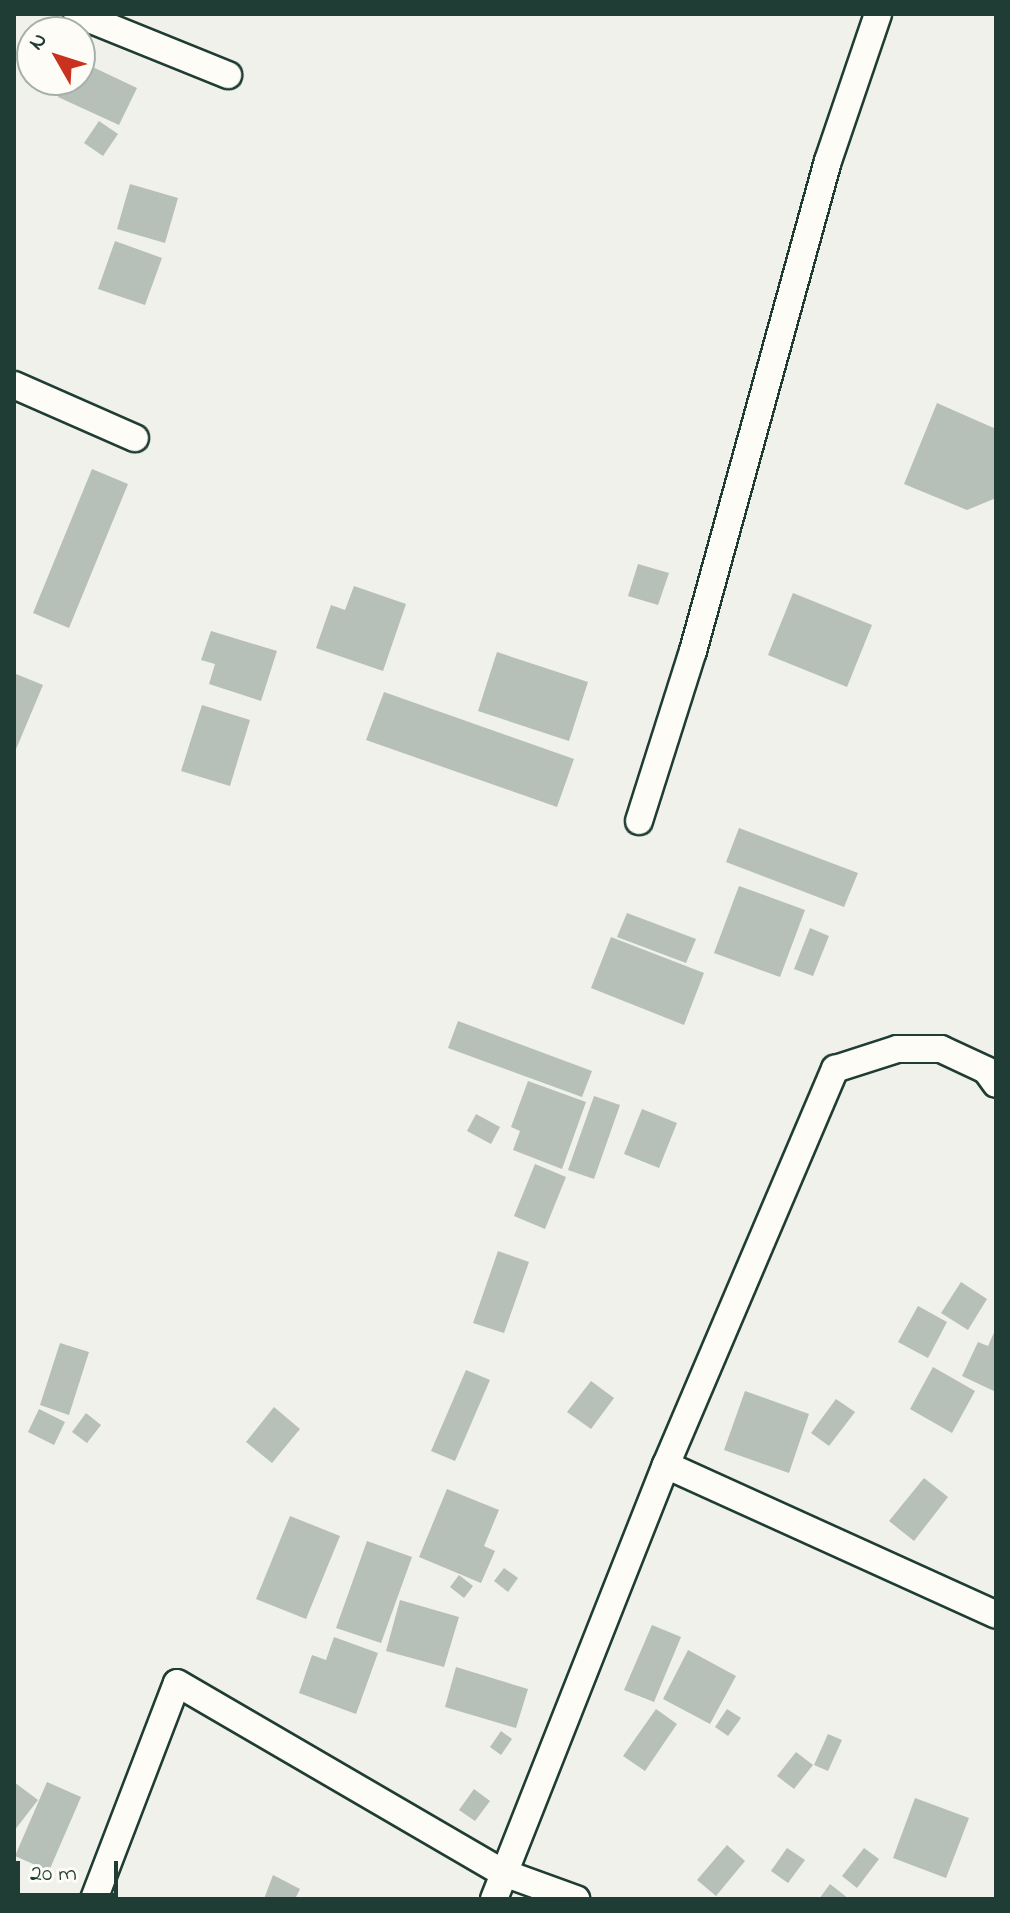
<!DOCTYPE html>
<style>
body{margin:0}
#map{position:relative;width:1010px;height:1913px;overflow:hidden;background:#f0f1eb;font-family:"Indie Flower",sans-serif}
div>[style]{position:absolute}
.building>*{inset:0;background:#b6bfb8}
.roads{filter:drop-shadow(2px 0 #1f3d34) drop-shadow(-2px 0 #1f3d34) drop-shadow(0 2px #1f3d34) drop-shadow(0 -2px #1f3d34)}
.minor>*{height:26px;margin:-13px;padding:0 13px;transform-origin:13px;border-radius:13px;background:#fdfcf7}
span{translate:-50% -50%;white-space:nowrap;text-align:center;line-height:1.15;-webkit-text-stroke:6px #fdfcf7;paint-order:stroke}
.frame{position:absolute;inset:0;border:16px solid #1f3d34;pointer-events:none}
.north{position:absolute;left:16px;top:16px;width:80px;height:80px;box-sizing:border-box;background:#fdfcf7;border:2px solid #a4b0a9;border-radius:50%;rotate:309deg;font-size:22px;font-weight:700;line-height:32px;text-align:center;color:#1f3d34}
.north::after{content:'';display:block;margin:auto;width:28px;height:36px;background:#c8321e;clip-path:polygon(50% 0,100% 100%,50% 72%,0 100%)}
.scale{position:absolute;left:16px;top:1861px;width:102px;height:36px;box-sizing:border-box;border:4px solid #1f3d34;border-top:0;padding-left:10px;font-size:24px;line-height:28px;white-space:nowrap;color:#1f3d34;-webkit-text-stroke:6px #fdfcf7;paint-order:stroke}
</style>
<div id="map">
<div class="building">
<i style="clip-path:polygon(80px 61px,137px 88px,119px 125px,58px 97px,66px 80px,80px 80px)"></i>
<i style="clip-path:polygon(99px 121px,118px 134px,103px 156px,84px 143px)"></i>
<i style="clip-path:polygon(130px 184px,178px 198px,165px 243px,117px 229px)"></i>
<i style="clip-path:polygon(115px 241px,162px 258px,145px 305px,98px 289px)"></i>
<i style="clip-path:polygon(937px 403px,996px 429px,996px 498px,967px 510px,904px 484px)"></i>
<i style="clip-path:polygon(92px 469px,128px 484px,69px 628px,33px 613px)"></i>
<i style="clip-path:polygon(638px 564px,669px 573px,658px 605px,628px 596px)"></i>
<i style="clip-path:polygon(354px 586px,406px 604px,383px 671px,316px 648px,331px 605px,345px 610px)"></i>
<i style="clip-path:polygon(793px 593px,872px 625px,847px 687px,768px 655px)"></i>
<i style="clip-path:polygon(211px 631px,277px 651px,261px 701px,209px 684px,215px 664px,201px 660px)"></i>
<i style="clip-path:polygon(497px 652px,588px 682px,569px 741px,478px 711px)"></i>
<i style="clip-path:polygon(16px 674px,43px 685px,14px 754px,14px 677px)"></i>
<i style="clip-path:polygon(384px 692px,574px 759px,557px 807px,366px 740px)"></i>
<i style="clip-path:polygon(202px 705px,250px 720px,230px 786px,181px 771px)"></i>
<i style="clip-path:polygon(739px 828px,858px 873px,844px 907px,726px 862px)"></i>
<i style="clip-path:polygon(739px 886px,805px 910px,780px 977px,714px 953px)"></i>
<i style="clip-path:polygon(627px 913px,696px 939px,686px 963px,617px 937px)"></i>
<i style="clip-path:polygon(810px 928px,829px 936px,813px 976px,794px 969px)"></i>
<i style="clip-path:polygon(611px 937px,704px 973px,684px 1025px,591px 988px)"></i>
<i style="clip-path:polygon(458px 1021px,592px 1071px,582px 1097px,448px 1048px)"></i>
<i style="clip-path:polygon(528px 1081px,586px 1102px,562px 1169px,513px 1150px,520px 1131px,511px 1127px)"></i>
<i style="clip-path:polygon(594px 1096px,620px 1105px,594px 1179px,568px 1170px)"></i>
<i style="clip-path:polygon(642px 1109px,677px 1123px,659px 1168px,624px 1154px)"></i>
<i style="clip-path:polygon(476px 1114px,500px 1127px,491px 1144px,467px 1131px)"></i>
<i style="clip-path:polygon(535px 1164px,566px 1177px,545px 1229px,514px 1216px)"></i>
<i style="clip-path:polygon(498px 1251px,529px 1262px,504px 1333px,473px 1323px)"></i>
<i style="clip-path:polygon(961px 1282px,987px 1299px,968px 1330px,941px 1313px)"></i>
<i style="clip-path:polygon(918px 1306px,947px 1322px,928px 1358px,898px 1342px)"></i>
<i style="clip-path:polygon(996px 1328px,996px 1392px,962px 1376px,978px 1342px,988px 1346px)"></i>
<i style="clip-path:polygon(60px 1343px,89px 1352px,69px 1415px,40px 1405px)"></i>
<i style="clip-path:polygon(933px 1367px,975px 1391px,952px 1433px,910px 1409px)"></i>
<i style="clip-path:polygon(466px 1370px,490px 1380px,455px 1461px,431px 1451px)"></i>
<i style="clip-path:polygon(591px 1381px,614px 1398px,591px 1429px,567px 1412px)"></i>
<i style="clip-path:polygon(745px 1391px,809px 1414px,789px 1473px,724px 1450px)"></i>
<i style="clip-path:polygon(836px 1399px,855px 1412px,829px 1446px,811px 1433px)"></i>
<i style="clip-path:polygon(274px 1407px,300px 1429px,272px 1463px,246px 1442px)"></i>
<i style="clip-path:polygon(39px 1409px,65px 1422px,54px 1445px,28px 1432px)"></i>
<i style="clip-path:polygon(86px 1413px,101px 1425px,87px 1443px,72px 1432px)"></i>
<i style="clip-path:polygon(924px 1478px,948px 1497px,914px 1541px,889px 1521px)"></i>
<i style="clip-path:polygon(447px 1489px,499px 1510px,484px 1546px,495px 1551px,481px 1583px,419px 1557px)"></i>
<i style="clip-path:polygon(290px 1516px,340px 1536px,306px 1619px,256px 1599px)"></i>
<i style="clip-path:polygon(367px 1541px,412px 1557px,381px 1643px,336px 1628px)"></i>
<i style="clip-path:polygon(504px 1568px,518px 1578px,508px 1592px,494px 1581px)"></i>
<i style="clip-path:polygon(459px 1575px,473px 1586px,464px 1598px,450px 1587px)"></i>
<i style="clip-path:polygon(400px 1600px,459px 1617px,444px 1667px,386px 1651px)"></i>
<i style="clip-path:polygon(652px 1625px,681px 1637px,654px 1702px,624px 1690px)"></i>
<i style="clip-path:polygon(334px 1637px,378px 1653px,356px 1714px,299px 1693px,312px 1655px,326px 1660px)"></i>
<i style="clip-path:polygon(688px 1650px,736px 1676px,710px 1724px,663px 1699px)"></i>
<i style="clip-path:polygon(456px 1667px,528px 1689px,516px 1728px,445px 1707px)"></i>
<i style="clip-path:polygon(656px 1709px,677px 1724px,645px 1771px,623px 1756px)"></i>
<i style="clip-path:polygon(727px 1709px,741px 1718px,728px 1736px,715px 1727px)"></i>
<i style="clip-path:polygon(501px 1731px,512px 1739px,501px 1755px,490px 1747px)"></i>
<i style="clip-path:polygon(828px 1734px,842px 1740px,828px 1771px,814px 1765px)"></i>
<i style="clip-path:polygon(796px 1752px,813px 1765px,794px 1789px,777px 1776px)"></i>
<i style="clip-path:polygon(14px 1782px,38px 1800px,14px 1831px)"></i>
<i style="clip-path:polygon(47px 1782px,81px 1797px,49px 1871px,15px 1856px)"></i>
<i style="clip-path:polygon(474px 1789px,490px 1801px,475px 1821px,459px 1810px)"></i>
<i style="clip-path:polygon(915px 1798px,969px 1818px,946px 1878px,893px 1858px)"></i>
<i style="clip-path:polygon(727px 1845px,745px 1861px,716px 1896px,697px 1880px)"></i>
<i style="clip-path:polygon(787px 1848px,805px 1860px,788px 1883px,771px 1871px)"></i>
<i style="clip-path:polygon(864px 1848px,879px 1859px,857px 1888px,842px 1876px)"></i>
<i style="clip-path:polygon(273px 1875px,300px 1889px,295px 1899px,264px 1899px)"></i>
<i style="clip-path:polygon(830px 1884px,849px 1899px,819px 1899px)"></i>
</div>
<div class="roads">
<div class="minor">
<i style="left:77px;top:14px;width:163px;rotate:22deg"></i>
<i style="left:14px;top:385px;width:132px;rotate:23.7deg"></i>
<i style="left:639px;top:821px;width:178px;rotate:-72.4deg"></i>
<i style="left:693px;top:651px;width:508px;rotate:-74.6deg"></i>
<i style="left:828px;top:161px;width:155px;rotate:-71.2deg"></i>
<i style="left:666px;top:1465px;width:362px;rotate:24.4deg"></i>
<i style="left:94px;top:1899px;width:231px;rotate:-69deg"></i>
<i style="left:177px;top:1683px;width:378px;rotate:30.2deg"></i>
<i style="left:504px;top:1873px;width:77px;rotate:19.9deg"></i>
<i style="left:494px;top:1899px;width:467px;rotate:-68.4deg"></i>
<i style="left:666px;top:1465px;width:431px;rotate:-66.9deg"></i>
<i style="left:835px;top:1069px;width:65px;rotate:-17.9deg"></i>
<i style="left:897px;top:1049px;width:44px"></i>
<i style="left:941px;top:1049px;width:50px;rotate:25deg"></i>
<i style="left:986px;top:1070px;width:17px;rotate:54deg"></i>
</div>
</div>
<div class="frame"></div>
<div class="north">N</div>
<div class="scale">20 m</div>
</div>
